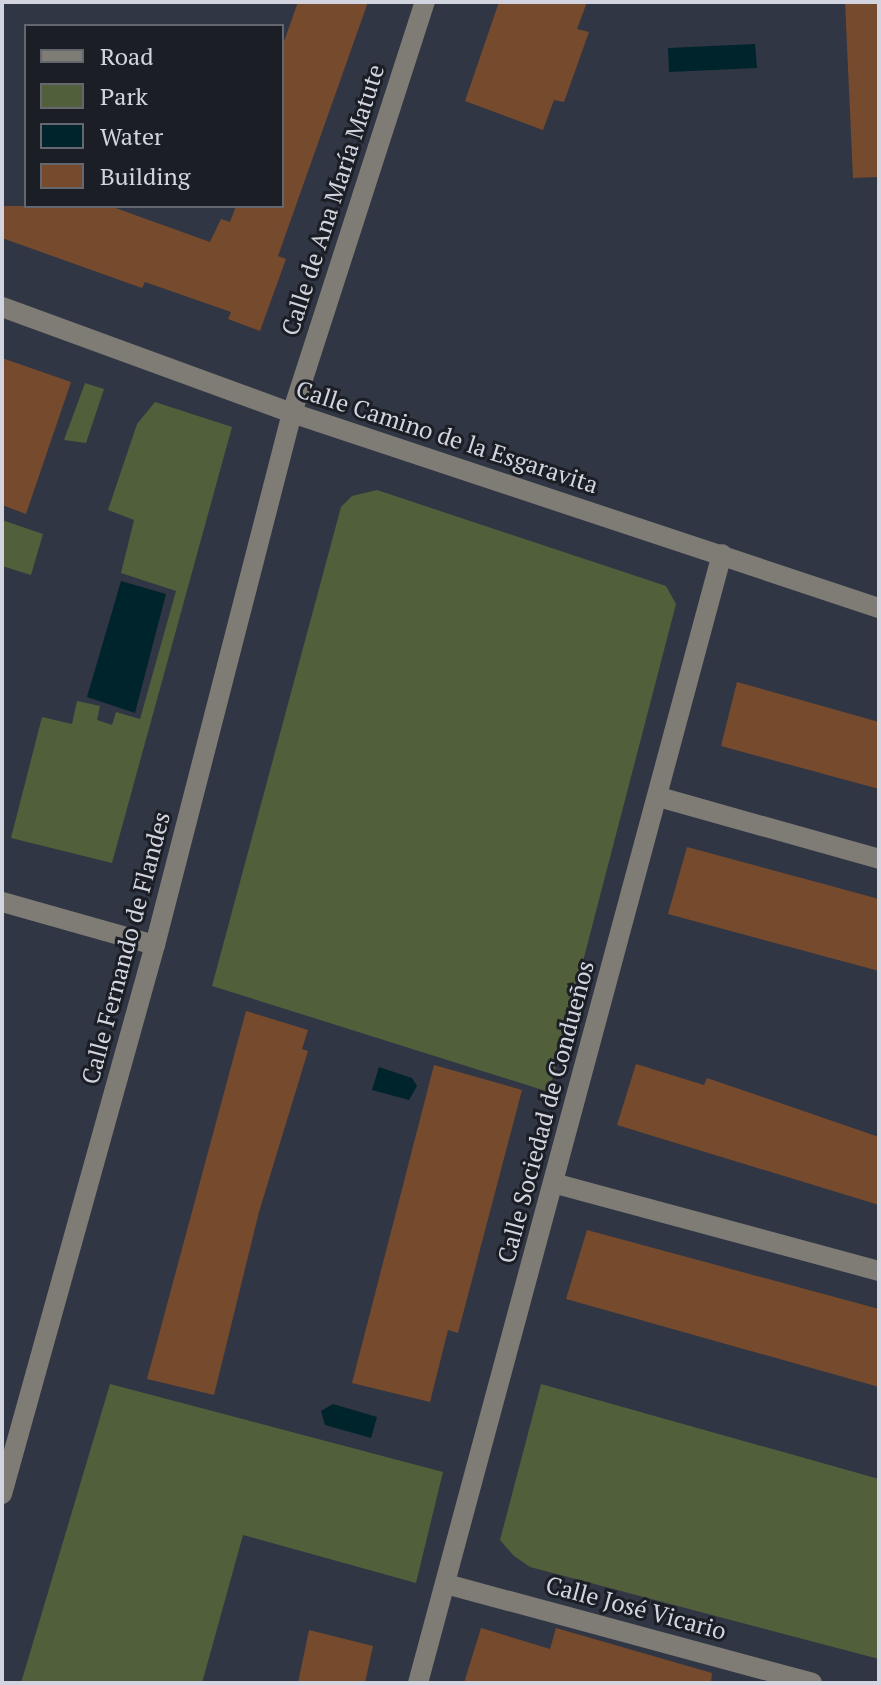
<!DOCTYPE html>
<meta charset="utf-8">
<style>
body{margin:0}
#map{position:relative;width:881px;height:1685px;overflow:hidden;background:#313644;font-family:"PT Serif",serif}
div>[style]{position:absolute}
.green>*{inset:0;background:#515f3a}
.water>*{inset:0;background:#00242c}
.building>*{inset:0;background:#764a2c}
.minor>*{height:20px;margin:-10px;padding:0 10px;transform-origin:10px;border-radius:10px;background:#7e7c74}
span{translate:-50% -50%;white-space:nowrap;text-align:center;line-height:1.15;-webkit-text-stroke:6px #1b1e24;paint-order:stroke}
.street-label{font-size:24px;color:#d2d5df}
.frame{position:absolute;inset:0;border:4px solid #d2d5df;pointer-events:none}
.legend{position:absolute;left:24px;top:24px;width:260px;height:184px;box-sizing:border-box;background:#1b1e24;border:2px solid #64676f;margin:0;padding:10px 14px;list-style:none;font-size:24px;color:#d2d5df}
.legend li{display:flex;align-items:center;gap:16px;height:40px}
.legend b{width:40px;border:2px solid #64676f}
</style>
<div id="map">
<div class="green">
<i style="clip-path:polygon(85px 383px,104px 389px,86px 443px,64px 440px)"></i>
<i style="clip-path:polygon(155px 402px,232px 427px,112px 863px,11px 838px,42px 717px,72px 724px,77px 701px,100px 706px,97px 720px,112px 725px,116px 712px,140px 719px,176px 591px,121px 573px,134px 520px,108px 510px,137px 424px)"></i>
<i style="clip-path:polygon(377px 490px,666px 586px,676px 604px,549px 1092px,212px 986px,341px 507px,352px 496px)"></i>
<i style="clip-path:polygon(2px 520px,43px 534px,31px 575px,2px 566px)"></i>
<i style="clip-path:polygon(110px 1384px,443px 1472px,416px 1583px,243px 1535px,202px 1683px,21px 1683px)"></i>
<i style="clip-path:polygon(541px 1384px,879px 1479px,879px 1659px,530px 1567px,514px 1556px,500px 1540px)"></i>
</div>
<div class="water">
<i style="clip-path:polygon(755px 44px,757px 68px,669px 72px,668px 48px)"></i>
<i style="clip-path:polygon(121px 581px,166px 594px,135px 713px,87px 697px)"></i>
<i style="clip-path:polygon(379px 1067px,412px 1078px,417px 1086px,409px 1100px,372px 1090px)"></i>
<i style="clip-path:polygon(333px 1404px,377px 1417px,371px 1438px,325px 1425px,321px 1411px)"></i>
</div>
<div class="building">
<i style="clip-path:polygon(298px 2px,368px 2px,278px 256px,286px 259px,260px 331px,228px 319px,231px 312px,145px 282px,142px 288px,2px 238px,2px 206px,110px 206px,210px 242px,221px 219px,230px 222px,236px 206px,282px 206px,282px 47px)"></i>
<i style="clip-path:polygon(499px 2px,587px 2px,577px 29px,589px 32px,564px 102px,554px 100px,543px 130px,465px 101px)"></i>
<i style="clip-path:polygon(845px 2px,879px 2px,879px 177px,853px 178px)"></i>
<i style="clip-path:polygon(2px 358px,71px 382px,26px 514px,2px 505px)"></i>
<i style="clip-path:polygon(737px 682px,879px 722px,879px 789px,721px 746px)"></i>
<i style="clip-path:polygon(687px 847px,879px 899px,879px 971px,668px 914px)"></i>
<i style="clip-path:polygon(246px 1011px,308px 1030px,302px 1049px,308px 1051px,259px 1212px,214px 1395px,147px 1379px)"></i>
<i style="clip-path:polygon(636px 1064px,704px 1085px,707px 1078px,879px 1137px,879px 1205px,617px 1125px)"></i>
<i style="clip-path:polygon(434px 1065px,522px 1090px,458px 1333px,448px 1330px,430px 1402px,352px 1383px)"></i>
<i style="clip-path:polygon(587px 1230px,879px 1309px,879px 1387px,566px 1299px)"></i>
<i style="clip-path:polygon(481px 1628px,550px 1649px,556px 1628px,712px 1673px,711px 1683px,464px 1683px)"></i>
<i style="clip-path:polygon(309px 1630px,373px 1646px,365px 1683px,298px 1683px)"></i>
</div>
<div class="minor">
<i style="left:2px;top:307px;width:309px;rotate:20.1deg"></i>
<i style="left:292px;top:413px;width:619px;rotate:18.38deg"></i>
<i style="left:659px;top:797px;width:229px;rotate:15.7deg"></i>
<i style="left:2px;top:902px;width:159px;rotate:15.7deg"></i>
<i style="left:553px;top:1183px;width:338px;rotate:15.1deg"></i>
<i style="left:2px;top:1494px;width:570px;rotate:-74.43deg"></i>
<i style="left:155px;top:945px;width:549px;rotate:-75.56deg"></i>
<i style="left:292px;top:413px;width:432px;rotate:-72.1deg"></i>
<i style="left:446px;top:1584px;width:379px;rotate:15.1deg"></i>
<i style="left:418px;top:1683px;width:1169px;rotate:-74.93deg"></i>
</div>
<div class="street-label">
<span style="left:333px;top:200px;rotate:-72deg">Calle de Ana María Matute</span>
<span style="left:447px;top:437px;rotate:18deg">Calle Camino de la Esgaravita</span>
<span style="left:126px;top:948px;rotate:-75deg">Calle Fernando de Flandes</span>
<span style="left:546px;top:1112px;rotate:-75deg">Calle Sociedad de Condueños</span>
<span style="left:636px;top:1608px;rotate:15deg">Calle José Vicario</span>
</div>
<div class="frame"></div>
<ul class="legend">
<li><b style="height:10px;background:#7e7c74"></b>Road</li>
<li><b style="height:22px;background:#515f3a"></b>Park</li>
<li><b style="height:22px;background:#00242c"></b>Water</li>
<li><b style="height:22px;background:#764a2c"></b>Building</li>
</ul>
</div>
